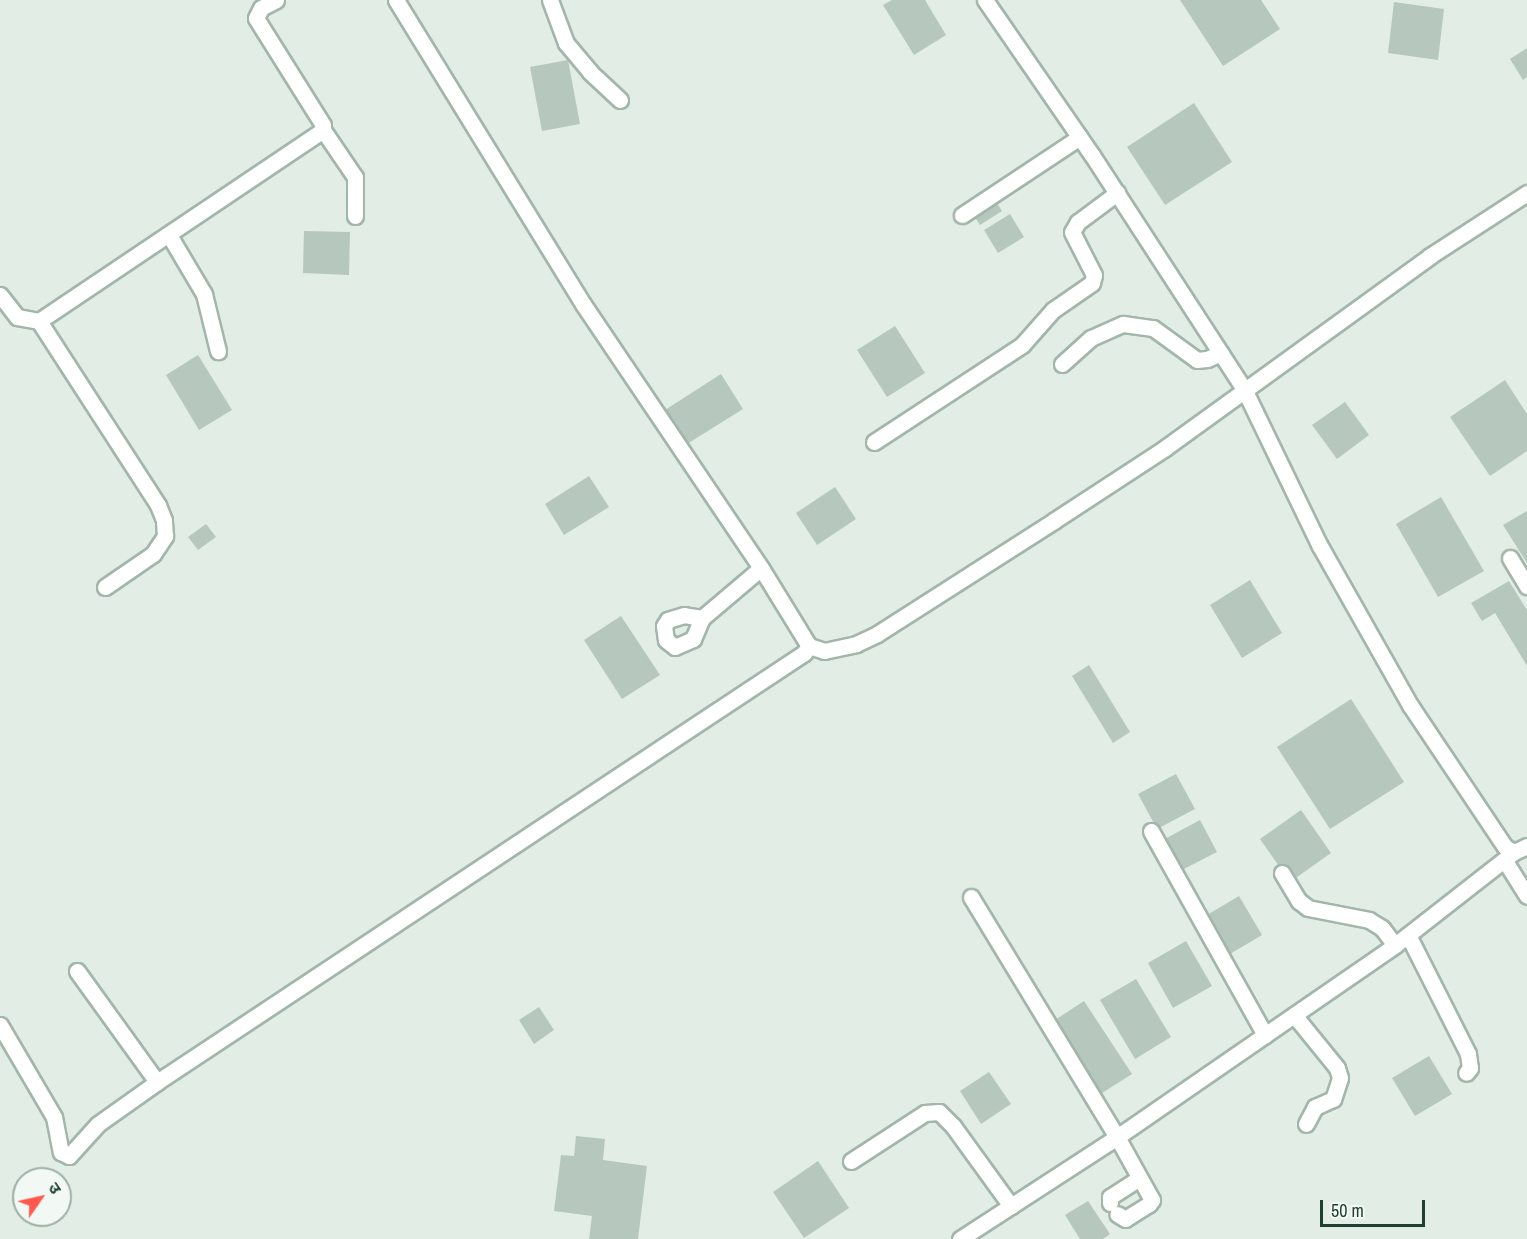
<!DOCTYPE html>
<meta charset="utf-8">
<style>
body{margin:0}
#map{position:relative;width:1527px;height:1239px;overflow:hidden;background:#e1ede5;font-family:"Archivo Narrow","Noto Sans Devanagari",sans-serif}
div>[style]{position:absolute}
.building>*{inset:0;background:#b6c8be}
.roads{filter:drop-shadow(2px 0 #a3b6ab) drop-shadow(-2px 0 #a3b6ab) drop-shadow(0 2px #a3b6ab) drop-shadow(0 -2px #a3b6ab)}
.street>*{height:15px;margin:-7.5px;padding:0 7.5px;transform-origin:7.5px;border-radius:7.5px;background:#fff}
span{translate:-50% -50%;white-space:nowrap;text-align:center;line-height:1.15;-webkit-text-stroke:4.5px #f2f9f4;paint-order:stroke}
.north{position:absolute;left:12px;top:1167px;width:60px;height:60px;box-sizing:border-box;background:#f2f9f4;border:2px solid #9eafa6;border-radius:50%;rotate:56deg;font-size:16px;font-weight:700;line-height:24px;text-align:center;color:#1f4031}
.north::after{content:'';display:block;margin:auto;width:21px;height:27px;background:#ff594d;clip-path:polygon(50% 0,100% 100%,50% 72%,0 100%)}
.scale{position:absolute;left:1320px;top:1200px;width:105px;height:27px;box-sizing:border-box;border:3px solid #1f4031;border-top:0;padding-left:8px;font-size:18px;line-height:21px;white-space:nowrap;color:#1f4031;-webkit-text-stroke:4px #f2f9f4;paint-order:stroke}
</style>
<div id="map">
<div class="building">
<i style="clip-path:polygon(892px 0,925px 0,946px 35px,914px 55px,883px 5px)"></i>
<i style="clip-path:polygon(1180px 0,1261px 0,1280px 29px,1223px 66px)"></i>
<i style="clip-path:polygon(1394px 2px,1444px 9px,1438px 60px,1388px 53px)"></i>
<i style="clip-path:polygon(1527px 48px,1527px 77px,1523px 80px,1510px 59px)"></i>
<i style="clip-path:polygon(568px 60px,580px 124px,542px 131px,530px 67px)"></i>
<i style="clip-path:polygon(1194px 103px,1232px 162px,1165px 205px,1127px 147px)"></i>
<i style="clip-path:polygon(996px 202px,1002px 211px,980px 225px,974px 216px)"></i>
<i style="clip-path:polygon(1010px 214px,1024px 237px,998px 253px,984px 230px)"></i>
<i style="clip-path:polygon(304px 231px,350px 232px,349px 275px,303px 273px)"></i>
<i style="clip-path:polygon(895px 326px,925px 373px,887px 397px,857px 350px)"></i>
<i style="clip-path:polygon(198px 355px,232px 410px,199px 430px,166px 375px)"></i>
<i style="clip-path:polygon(721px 374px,743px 409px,687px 444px,665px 410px)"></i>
<i style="clip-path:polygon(1505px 380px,1527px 414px,1527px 451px,1490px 476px,1450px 417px)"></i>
<i style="clip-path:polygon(1345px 402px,1369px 435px,1337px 459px,1312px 425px)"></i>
<i style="clip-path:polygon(589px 476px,609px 507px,564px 535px,545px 504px)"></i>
<i style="clip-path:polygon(835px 487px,856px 519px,817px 545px,796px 513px)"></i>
<i style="clip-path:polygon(1441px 497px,1484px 571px,1438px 597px,1396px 524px)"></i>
<i style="clip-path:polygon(1527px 511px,1527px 563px,1503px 525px)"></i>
<i style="clip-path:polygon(206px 524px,216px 537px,198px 550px,188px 537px)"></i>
<i style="clip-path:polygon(1250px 580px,1282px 633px,1242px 658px,1210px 605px)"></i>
<i style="clip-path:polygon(1509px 581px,1527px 610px,1527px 666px,1495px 613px,1482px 621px,1471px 603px)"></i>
<i style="clip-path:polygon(621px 616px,660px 675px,622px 699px,584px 640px)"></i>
<i style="clip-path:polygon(1089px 665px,1130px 732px,1113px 743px,1072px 676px)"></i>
<i style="clip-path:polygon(1351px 699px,1404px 782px,1330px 829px,1277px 747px)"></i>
<i style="clip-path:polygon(1176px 774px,1195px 809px,1157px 829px,1138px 794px)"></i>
<i style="clip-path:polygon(1301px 810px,1331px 853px,1290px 882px,1260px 839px)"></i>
<i style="clip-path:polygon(1200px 820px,1217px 852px,1178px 872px,1161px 841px)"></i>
<i style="clip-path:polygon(1239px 896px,1262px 935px,1225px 957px,1202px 918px)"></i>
<i style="clip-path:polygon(1186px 941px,1212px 986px,1173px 1008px,1148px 963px)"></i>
<i style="clip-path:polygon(1136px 979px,1171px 1037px,1135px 1059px,1100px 1000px)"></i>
<i style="clip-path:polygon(1084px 1001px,1132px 1074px,1099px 1095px,1052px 1022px)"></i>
<i style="clip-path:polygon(539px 1007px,554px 1030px,534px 1044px,519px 1020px)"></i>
<i style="clip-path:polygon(1429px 1056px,1452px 1094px,1415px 1116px,1392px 1078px)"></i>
<i style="clip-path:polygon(989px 1072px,1011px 1104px,981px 1124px,960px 1091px)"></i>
<i style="clip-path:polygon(576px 1136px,605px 1139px,603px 1160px,647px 1166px,638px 1239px,589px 1239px,592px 1216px,554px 1211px,561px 1155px,574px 1156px)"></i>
<i style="clip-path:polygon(818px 1161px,849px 1208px,804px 1238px,773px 1192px)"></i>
<i style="clip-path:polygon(1088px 1201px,1110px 1234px,1103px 1239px,1080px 1239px,1065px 1215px)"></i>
</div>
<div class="roads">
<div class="street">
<i style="left:396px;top:0;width:357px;rotate:58.4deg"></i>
<i style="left:583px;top:304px;width:318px;rotate:56deg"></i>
<i style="left:761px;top:568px;width:92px;rotate:58.4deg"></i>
<i style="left:809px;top:646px;width:16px;rotate:18deg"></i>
<i style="left:824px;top:651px;width:33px;rotate:-12deg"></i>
<i style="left:856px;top:644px;width:23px;rotate:-25deg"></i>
<i style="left:877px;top:634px;width:211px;rotate:-32.6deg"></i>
<i style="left:1055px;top:520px;width:131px;rotate:-33.2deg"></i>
<i style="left:1165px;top:448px;width:327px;rotate:-35.9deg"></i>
<i style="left:1430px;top:256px;width:116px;rotate:-33deg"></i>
<i style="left:550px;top:0;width:46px;rotate:69.6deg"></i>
<i style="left:566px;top:43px;width:38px;rotate:50deg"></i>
<i style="left:590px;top:72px;width:41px;rotate:43deg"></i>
<i style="left:985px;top:0;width:188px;rotate:55.4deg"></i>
<i style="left:1092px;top:155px;width:279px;rotate:57deg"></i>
<i style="left:1244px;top:389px;width:174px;rotate:64.2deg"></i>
<i style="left:1320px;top:546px;width:183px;rotate:60.5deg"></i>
<i style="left:1410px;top:705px;width:171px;rotate:56.2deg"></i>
<i style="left:1505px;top:847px;width:10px;rotate:29deg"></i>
<i style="left:1514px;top:852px;width:14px;rotate:-25deg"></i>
<i style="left:323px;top:130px;width:57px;rotate:55.8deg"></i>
<i style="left:355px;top:177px;width:39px;rotate:90deg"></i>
<i style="left:962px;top:215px;width:141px;rotate:-33.5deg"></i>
<i style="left:169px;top:235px;width:69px;rotate:59.3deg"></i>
<i style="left:204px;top:294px;width:59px;rotate:76.2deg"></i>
<i style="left:0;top:295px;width:28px;rotate:52deg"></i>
<i style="left:17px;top:317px;width:22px;rotate:10deg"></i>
<i style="left:1062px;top:364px;width:39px;rotate:-42deg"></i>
<i style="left:1091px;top:338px;width:35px;rotate:-24deg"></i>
<i style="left:1123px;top:324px;width:30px;rotate:8deg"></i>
<i style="left:1153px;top:328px;width:54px;rotate:36deg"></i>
<i style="left:1197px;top:360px;width:10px;rotate:-6deg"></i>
<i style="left:1207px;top:359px;width:15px;rotate:-23deg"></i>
<i style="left:874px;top:442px;width:177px;rotate:-33.2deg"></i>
<i style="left:1022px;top:345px;width:47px;rotate:-48.5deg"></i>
<i style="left:1053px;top:310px;width:47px;rotate:-34.7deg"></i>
<i style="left:1092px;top:283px;width:8px;rotate:-76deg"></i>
<i style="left:1094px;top:275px;width:48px;rotate:-117.1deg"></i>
<i style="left:1072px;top:232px;width:12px;rotate:-59deg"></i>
<i style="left:1078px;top:222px;width:49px;rotate:-36.6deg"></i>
<i style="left:1510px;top:558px;width:33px;rotate:59deg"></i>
<i style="left:105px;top:587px;width:58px;rotate:-34.5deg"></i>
<i style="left:153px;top:554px;width:22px;rotate:-56deg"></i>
<i style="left:165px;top:536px;width:16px;rotate:-94deg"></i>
<i style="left:164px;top:520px;width:16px;rotate:-112deg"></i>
<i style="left:158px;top:505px;width:219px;rotate:-122.9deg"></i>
<i style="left:39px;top:321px;width:341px;rotate:-33.9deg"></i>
<i style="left:322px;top:131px;width:6px;rotate:-81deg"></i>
<i style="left:323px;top:125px;width:126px;rotate:-122.1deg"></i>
<i style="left:256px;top:18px;width:11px;rotate:-63deg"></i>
<i style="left:261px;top:8px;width:17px;rotate:-28deg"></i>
<i style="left:702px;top:618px;width:18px;rotate:-171deg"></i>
<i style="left:684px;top:615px;width:17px;rotate:163deg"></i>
<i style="left:668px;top:620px;width:7px;rotate:124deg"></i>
<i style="left:664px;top:626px;width:14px;rotate:82deg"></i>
<i style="left:666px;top:640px;width:11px;rotate:38deg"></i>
<i style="left:675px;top:647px;width:20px;rotate:-24deg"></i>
<i style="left:693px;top:639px;width:23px;rotate:-67deg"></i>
<i style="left:702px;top:618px;width:77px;rotate:-40.3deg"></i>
<i style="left:1151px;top:831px;width:234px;rotate:60.8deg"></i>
<i style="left:1505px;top:861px;width:41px;rotate:57.8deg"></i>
<i style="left:1282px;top:873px;width:33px;rotate:59deg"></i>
<i style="left:1299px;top:901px;width:11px;rotate:38deg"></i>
<i style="left:1308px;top:908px;width:62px;rotate:11.1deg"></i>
<i style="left:1369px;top:920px;width:15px;rotate:32deg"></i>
<i style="left:1382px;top:928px;width:21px;rotate:53deg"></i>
<i style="left:971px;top:897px;width:281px;rotate:58.7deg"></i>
<i style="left:1117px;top:1137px;width:72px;rotate:60.9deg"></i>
<i style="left:1152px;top:1200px;width:5px;rotate:127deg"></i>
<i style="left:1149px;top:1204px;width:28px;rotate:148deg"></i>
<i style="left:1125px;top:1219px;width:9px;rotate:-148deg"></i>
<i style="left:1408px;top:935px;width:133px;rotate:63.2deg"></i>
<i style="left:1468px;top:1054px;width:14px;rotate:82deg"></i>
<i style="left:1470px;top:1068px;width:6px;rotate:129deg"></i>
<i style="left:77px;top:971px;width:137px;rotate:54.2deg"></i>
<i style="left:1294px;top:1015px;width:68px;rotate:50.9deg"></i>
<i style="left:1337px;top:1068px;width:10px;rotate:73deg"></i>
<i style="left:1340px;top:1078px;width:22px;rotate:108deg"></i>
<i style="left:1333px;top:1099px;width:20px;rotate:156deg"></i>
<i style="left:1315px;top:1107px;width:19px;rotate:118deg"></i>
<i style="left:0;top:1025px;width:107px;rotate:59.6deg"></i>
<i style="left:54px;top:1117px;width:36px;rotate:79deg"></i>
<i style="left:61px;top:1152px;width:9px;rotate:27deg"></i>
<i style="left:69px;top:1156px;width:43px;rotate:-47.8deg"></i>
<i style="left:98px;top:1124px;width:72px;rotate:-35.4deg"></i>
<i style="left:157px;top:1082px;width:776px;rotate:-33.55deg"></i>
<i style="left:804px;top:653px;width:9px;rotate:-54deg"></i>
<i style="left:851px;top:1161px;width:88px;rotate:-33deg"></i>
<i style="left:925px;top:1113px;width:14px;rotate:-4deg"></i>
<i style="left:939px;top:1112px;width:20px;rotate:45deg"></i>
<i style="left:953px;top:1126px;width:99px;rotate:54.1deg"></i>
<i style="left:1110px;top:1203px;width:6px;rotate:-90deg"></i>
<i style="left:1110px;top:1197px;width:35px;rotate:-33deg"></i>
<i style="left:960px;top:1239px;width:187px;rotate:-33deg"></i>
<i style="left:1117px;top:1137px;width:338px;rotate:-34.6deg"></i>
<i style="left:1395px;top:945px;width:151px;rotate:-38deg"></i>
</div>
</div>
<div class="north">उ</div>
<div class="scale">50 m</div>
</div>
